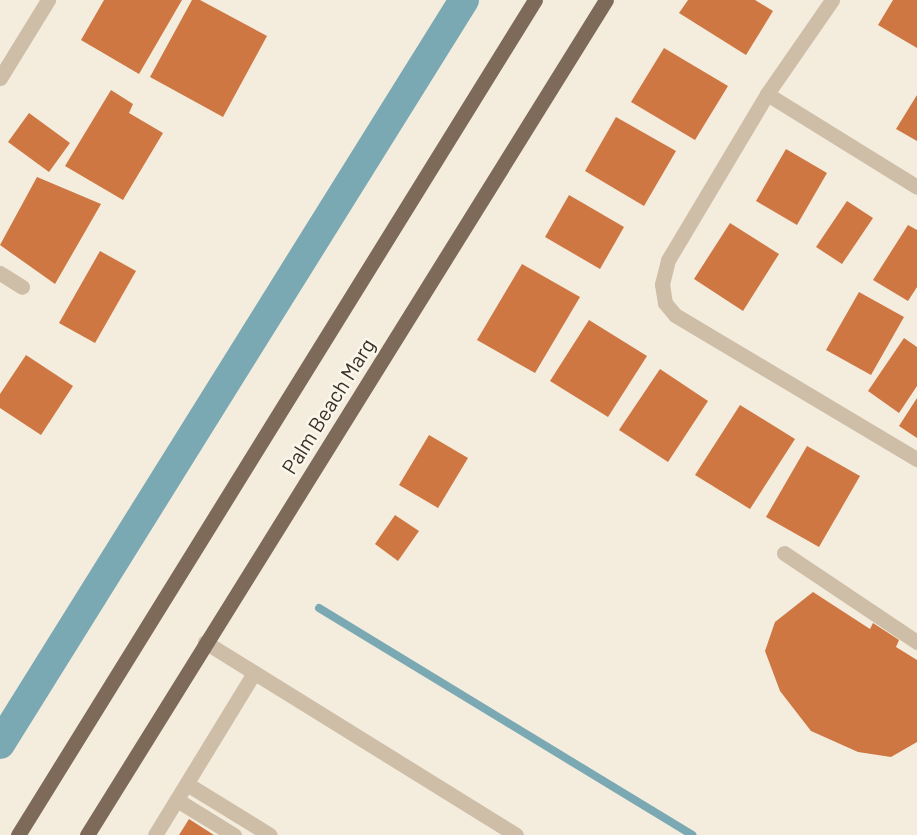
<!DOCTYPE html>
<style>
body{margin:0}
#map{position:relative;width:917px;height:835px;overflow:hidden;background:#f4edde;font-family:Barlow,sans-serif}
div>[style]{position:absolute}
.stream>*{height:8px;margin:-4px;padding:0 4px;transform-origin:4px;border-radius:4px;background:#7aa9b3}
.canal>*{height:30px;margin:-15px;padding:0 15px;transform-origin:15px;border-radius:15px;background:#7aa9b3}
.building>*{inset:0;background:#ce7742}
.minor>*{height:15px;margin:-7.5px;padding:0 7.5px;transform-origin:7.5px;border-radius:7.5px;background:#cebea8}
.major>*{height:15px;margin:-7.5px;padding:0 7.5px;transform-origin:7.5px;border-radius:7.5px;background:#7d6a59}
span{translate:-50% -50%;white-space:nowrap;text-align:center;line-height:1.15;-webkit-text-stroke:5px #fbf6eb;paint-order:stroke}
.street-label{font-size:21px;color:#3a3129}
</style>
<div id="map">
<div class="stream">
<i style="left:319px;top:608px;width:437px;rotate:31.3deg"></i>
</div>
<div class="canal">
<i style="left:0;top:744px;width:877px;rotate:-58.05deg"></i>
</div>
<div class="building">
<i style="clip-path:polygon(104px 0,182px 0,139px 74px,81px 40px)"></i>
<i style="clip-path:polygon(192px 0,200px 0,267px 36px,223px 117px,150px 77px)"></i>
<i style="clip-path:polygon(688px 0,755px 0,773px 11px,746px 55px,679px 13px)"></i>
<i style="clip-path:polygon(893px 0,917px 0,917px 48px,878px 25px)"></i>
<i style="clip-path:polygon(664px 48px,728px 86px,695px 140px,631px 102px)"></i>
<i style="clip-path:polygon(111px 90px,133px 104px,129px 113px,163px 133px,123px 200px,65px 166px)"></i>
<i style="clip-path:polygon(917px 95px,917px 141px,896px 129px)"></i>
<i style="clip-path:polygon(29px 113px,70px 143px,49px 172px,8px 142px)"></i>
<i style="clip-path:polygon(616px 117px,676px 151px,644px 206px,585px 171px)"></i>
<i style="clip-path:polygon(786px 149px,827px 173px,797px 225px,756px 201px)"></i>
<i style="clip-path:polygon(37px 177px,101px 204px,55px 284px,0 245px)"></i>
<i style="clip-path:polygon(569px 195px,624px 227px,600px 269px,545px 237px)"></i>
<i style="clip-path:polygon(847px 201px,873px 218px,842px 264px,816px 247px)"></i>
<i style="clip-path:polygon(730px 223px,779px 254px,743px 311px,694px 279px)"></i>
<i style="clip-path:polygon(908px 225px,917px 230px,917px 287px,908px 301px,873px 280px)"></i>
<i style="clip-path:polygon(100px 251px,136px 271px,95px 343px,59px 323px)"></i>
<i style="clip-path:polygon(522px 264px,580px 297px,535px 373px,477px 340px)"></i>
<i style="clip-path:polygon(859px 292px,904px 317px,871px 375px,826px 350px)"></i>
<i style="clip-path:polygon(589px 320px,647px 356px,608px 417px,550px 381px)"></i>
<i style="clip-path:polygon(904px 338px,917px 347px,917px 386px,899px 413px,868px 391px)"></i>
<i style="clip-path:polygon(26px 355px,73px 386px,41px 435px,0 408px,0 394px)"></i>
<i style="clip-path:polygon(660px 369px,708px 401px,668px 462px,619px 430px)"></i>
<i style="clip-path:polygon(917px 398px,917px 438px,899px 426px)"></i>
<i style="clip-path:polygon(740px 405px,795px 439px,750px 509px,695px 475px)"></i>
<i style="clip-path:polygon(429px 435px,468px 458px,438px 508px,399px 485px)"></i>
<i style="clip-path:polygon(807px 446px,860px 476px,819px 547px,766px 517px)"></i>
<i style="clip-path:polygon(395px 515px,419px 531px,398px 561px,375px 544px)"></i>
<i style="clip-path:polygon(813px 592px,870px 629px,873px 623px,899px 640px,896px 647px,917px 660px,917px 742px,891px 757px,858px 752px,811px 731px,780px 691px,765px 651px,775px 622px)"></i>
<i style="clip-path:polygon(189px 819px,214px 835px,179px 835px)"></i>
</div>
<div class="minor">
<i style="left:832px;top:0;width:114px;rotate:124.7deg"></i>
<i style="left:767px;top:94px;width:193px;rotate:120.8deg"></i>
<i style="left:668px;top:260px;width:25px;rotate:104deg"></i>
<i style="left:662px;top:284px;width:19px;rotate:81deg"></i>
<i style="left:665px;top:303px;width:16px;rotate:50deg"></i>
<i style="left:675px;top:315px;width:282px;rotate:30.8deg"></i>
<i style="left:0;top:78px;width:92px;rotate:-58.4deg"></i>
<i style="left:767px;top:94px;width:176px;rotate:31.8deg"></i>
<i style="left:0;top:273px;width:26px;rotate:32deg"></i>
<i style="left:784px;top:553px;width:160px;rotate:33.8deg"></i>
<i style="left:205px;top:642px;width:366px;rotate:31.8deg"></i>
<i style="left:187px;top:784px;width:97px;rotate:31.6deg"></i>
<i style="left:177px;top:800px;width:67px;rotate:31.6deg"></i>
<i style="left:155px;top:835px;width:190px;rotate:-58.6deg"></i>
</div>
<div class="major">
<i style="left:18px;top:835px;width:982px;rotate:-58.24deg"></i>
<i style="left:87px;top:835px;width:983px;rotate:-58.14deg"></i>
</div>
<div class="street-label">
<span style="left:328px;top:406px;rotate:-58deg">Palm Beach Marg</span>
</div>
</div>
